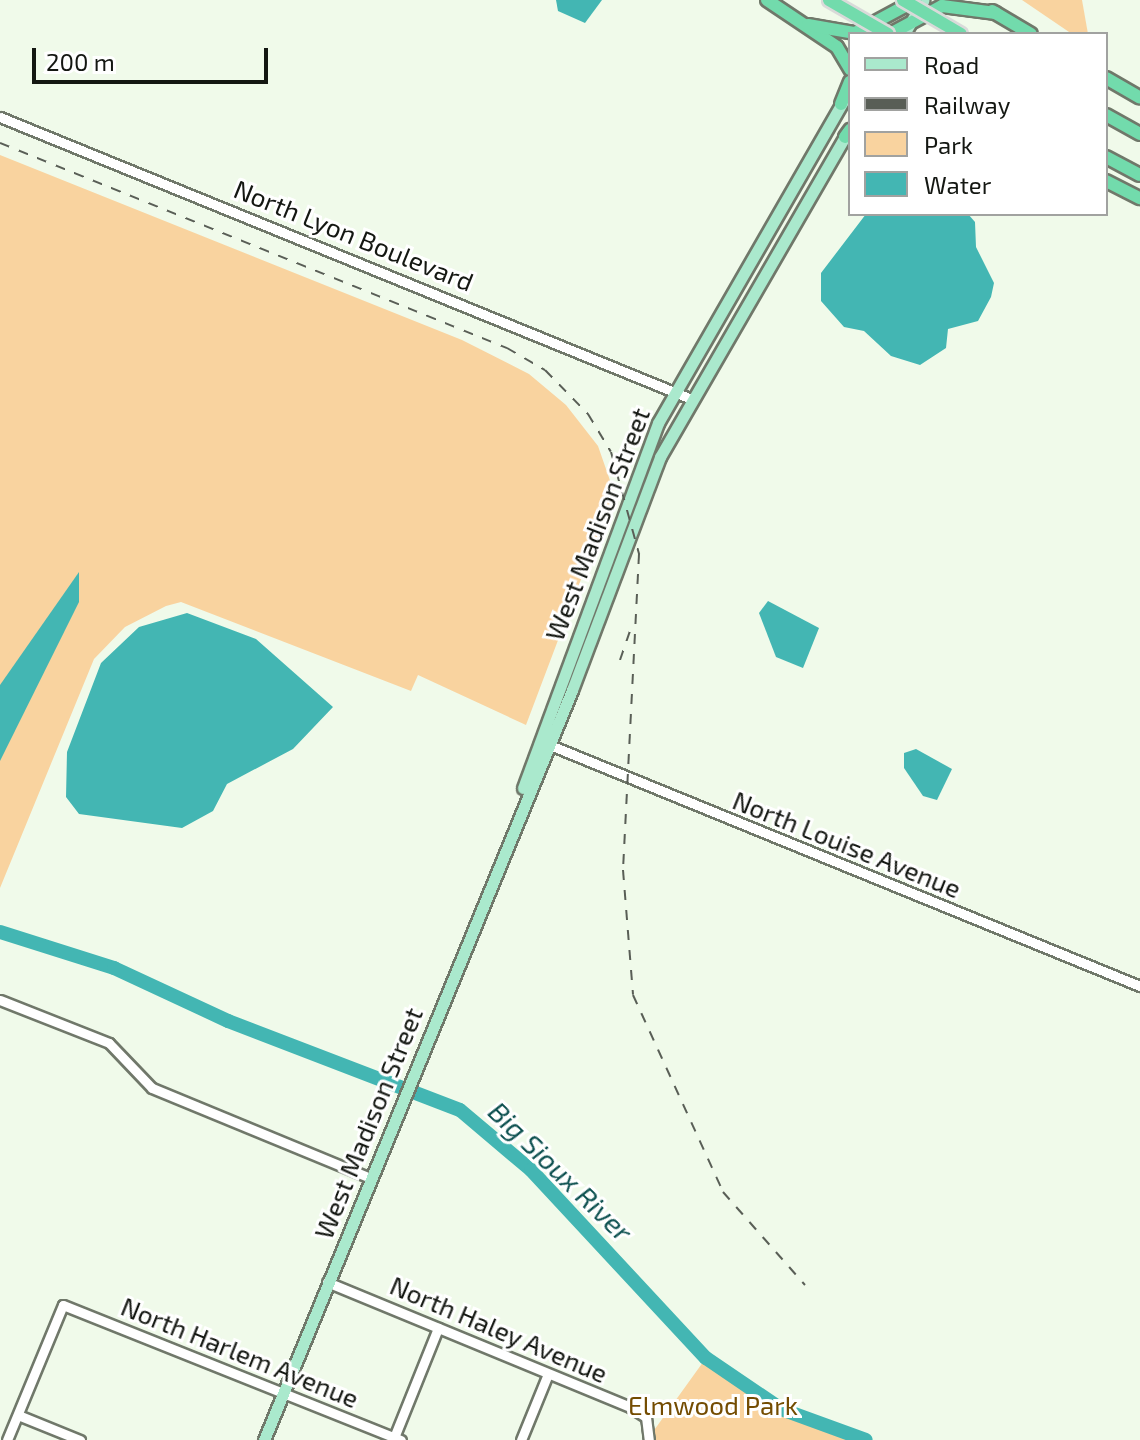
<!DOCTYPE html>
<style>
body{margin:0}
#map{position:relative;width:1140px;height:1440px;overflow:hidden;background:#f0faea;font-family:"Exo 2",sans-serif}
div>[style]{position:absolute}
.green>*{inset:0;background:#f9d39f}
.water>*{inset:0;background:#43b6b3}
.river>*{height:14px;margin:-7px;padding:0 7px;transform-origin:7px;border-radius:7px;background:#43b6b3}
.roads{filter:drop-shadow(2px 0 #70786a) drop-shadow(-2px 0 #70786a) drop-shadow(0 2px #70786a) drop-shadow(0 -2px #70786a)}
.minor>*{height:9px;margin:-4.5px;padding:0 4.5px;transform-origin:4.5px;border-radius:4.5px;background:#fff}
.major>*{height:11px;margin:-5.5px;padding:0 5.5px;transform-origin:5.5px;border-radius:5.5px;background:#aae9cd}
.highway>*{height:12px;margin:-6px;padding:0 6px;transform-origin:6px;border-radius:6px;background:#72dbac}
.rail>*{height:2px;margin-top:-1px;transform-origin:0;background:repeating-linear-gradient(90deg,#595e56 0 10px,transparent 0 20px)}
.bridges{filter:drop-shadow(2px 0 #d9dad9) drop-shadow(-2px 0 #d9dad9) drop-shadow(0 2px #d9dad9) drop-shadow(0 -2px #d9dad9)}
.highway-bridge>*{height:12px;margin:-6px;padding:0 6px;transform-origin:6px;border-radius:6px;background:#72dbac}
span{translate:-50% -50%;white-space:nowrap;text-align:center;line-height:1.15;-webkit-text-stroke:6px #fff;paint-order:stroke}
.street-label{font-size:26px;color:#141712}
.park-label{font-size:26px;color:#744c01}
.water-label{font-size:28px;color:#0c504f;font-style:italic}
.legend{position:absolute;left:848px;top:32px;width:260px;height:184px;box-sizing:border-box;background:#fff;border:2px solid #a1a2a0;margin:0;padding:10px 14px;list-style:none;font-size:24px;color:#141712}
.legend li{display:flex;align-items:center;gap:16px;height:40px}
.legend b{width:40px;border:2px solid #a1a2a0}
.scale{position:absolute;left:32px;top:48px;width:236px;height:36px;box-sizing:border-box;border:4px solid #141712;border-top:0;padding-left:10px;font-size:24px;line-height:28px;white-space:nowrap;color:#141712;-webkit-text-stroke:6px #fff;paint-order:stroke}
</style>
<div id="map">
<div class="green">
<i style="clip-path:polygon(1022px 0,1082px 0,1088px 34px,1072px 34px)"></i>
<i style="clip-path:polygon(0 155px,462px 340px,529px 374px,566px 405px,598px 446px,614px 492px,526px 725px,418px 675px,411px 691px,181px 602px,166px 606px,125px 627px,94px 659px,0 888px)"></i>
<i style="clip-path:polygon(706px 1358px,781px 1409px,866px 1440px,647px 1440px)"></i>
</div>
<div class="water">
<i style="clip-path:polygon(556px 0,602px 0,585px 23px,558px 11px)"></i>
<i style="clip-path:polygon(866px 214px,968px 214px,975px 222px,976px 247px,994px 283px,991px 297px,978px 321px,948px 329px,946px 348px,920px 365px,891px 356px,864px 331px,844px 327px,821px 301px,821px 273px)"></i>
<i style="clip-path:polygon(79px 572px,79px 602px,0 761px,0 685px)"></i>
<i style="clip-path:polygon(768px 601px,819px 628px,803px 668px,776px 657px,759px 613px)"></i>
<i style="clip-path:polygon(187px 613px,256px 639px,333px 707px,293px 749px,227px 784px,213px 811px,182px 828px,79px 814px,66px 797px,67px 752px,101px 663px,139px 627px)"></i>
<i style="clip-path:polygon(916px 749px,952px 769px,937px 800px,923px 796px,904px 768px,904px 753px)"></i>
</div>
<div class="river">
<i style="left:0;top:932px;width:120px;rotate:17.5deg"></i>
<i style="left:114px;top:968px;width:126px;rotate:24.9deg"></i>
<i style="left:228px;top:1021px;width:248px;rotate:21deg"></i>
<i style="left:460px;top:1110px;width:93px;rotate:40.2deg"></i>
<i style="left:531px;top:1170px;width:257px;rotate:47.1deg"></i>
<i style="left:706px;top:1358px;width:91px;rotate:34.2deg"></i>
<i style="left:781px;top:1409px;width:90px;rotate:20deg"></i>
</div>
<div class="roads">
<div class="minor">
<i style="left:0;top:117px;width:744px;rotate:22.19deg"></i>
<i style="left:545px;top:743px;width:643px;rotate:22.22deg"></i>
<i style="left:0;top:1000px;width:117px;rotate:21.5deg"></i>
<i style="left:109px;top:1043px;width:62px;rotate:46.3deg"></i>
<i style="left:152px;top:1088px;width:236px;rotate:22.4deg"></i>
<i style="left:327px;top:1282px;width:328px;rotate:22.4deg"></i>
<i style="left:630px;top:1407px;width:19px;rotate:32deg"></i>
<i style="left:646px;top:1417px;width:23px;rotate:83deg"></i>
<i style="left:18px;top:1415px;width:67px;rotate:22deg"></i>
<i style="left:7px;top:1440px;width:146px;rotate:-67.5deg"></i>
<i style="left:63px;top:1305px;width:364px;rotate:21.8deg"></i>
<i style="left:393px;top:1440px;width:121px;rotate:-68.1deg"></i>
<i style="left:521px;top:1440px;width:71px;rotate:-67.8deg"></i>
</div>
<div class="major">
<i style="left:904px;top:34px;width:39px;rotate:-60deg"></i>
<i style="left:523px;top:788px;width:389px;rotate:-69.7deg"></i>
<i style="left:658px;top:423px;width:377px;rotate:-60.1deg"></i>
<i style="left:264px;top:1440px;width:811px;rotate:-67.67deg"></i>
<i style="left:572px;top:690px;width:249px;rotate:-69.3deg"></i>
<i style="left:660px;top:457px;width:375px;rotate:-60deg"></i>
</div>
<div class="highway">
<i style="left:767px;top:0;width:84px;rotate:33.9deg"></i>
<i style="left:837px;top:47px;width:26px;rotate:59deg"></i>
<i style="left:992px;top:11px;width:45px;rotate:30.5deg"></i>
<i style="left:808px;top:25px;width:48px;rotate:9.7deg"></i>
<i style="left:855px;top:33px;width:69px;rotate:-28.4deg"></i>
<i style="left:890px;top:34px;width:59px;rotate:-28.3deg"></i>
<i style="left:942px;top:6px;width:54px;rotate:7.4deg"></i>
<i style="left:1106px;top:78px;width:39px;rotate:30deg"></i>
<i style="left:841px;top:104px;width:24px;rotate:-68deg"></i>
<i style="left:1106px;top:115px;width:39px;rotate:29deg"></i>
<i style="left:845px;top:137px;width:9px;rotate:-54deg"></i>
<i style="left:1106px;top:157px;width:38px;rotate:28deg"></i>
<i style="left:1106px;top:181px;width:38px;rotate:27deg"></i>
</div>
</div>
<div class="rail">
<i style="left:0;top:143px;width:547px;rotate:22.02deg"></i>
<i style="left:507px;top:348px;width:44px;rotate:30.1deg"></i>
<i style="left:545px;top:370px;width:62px;rotate:45.7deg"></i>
<i style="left:588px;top:414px;width:44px;rotate:58.8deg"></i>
<i style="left:611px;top:452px;width:106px;rotate:74.6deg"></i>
<i style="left:639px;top:554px;width:316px;rotate:92.9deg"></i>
<i style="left:623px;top:870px;width:125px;rotate:85.4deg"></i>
<i style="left:633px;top:995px;width:217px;rotate:65.4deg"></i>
<i style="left:723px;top:1192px;width:124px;rotate:48.6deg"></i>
<i style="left:620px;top:660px;width:31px;rotate:-71deg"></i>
</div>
<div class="bridges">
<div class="highway-bridge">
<i style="left:829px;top:0;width:68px;rotate:30deg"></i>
<i style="left:903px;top:0;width:67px;rotate:30.4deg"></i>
</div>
</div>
<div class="street-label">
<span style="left:354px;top:235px;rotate:22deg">North Lyon Boulevard</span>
<span style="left:597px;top:524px;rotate:-69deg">West Madison Street</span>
<span style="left:847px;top:844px;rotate:22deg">North Louise Avenue</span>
<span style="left:368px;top:1123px;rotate:-68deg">West Madison Street</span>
<span style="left:499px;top:1329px;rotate:23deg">North Haley Avenue</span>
<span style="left:240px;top:1352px;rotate:22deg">North Harlem Avenue</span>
</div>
<div class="park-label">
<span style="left:713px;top:1405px">Elmwood Park</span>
</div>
<div class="water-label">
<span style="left:561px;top:1171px;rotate:44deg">Big Sioux River</span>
</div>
<ul class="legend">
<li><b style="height:10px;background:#aae9cd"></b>Road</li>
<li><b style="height:10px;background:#595e56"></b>Railway</li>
<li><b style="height:22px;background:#f9d39f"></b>Park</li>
<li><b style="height:22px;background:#43b6b3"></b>Water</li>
</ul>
<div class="scale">200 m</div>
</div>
